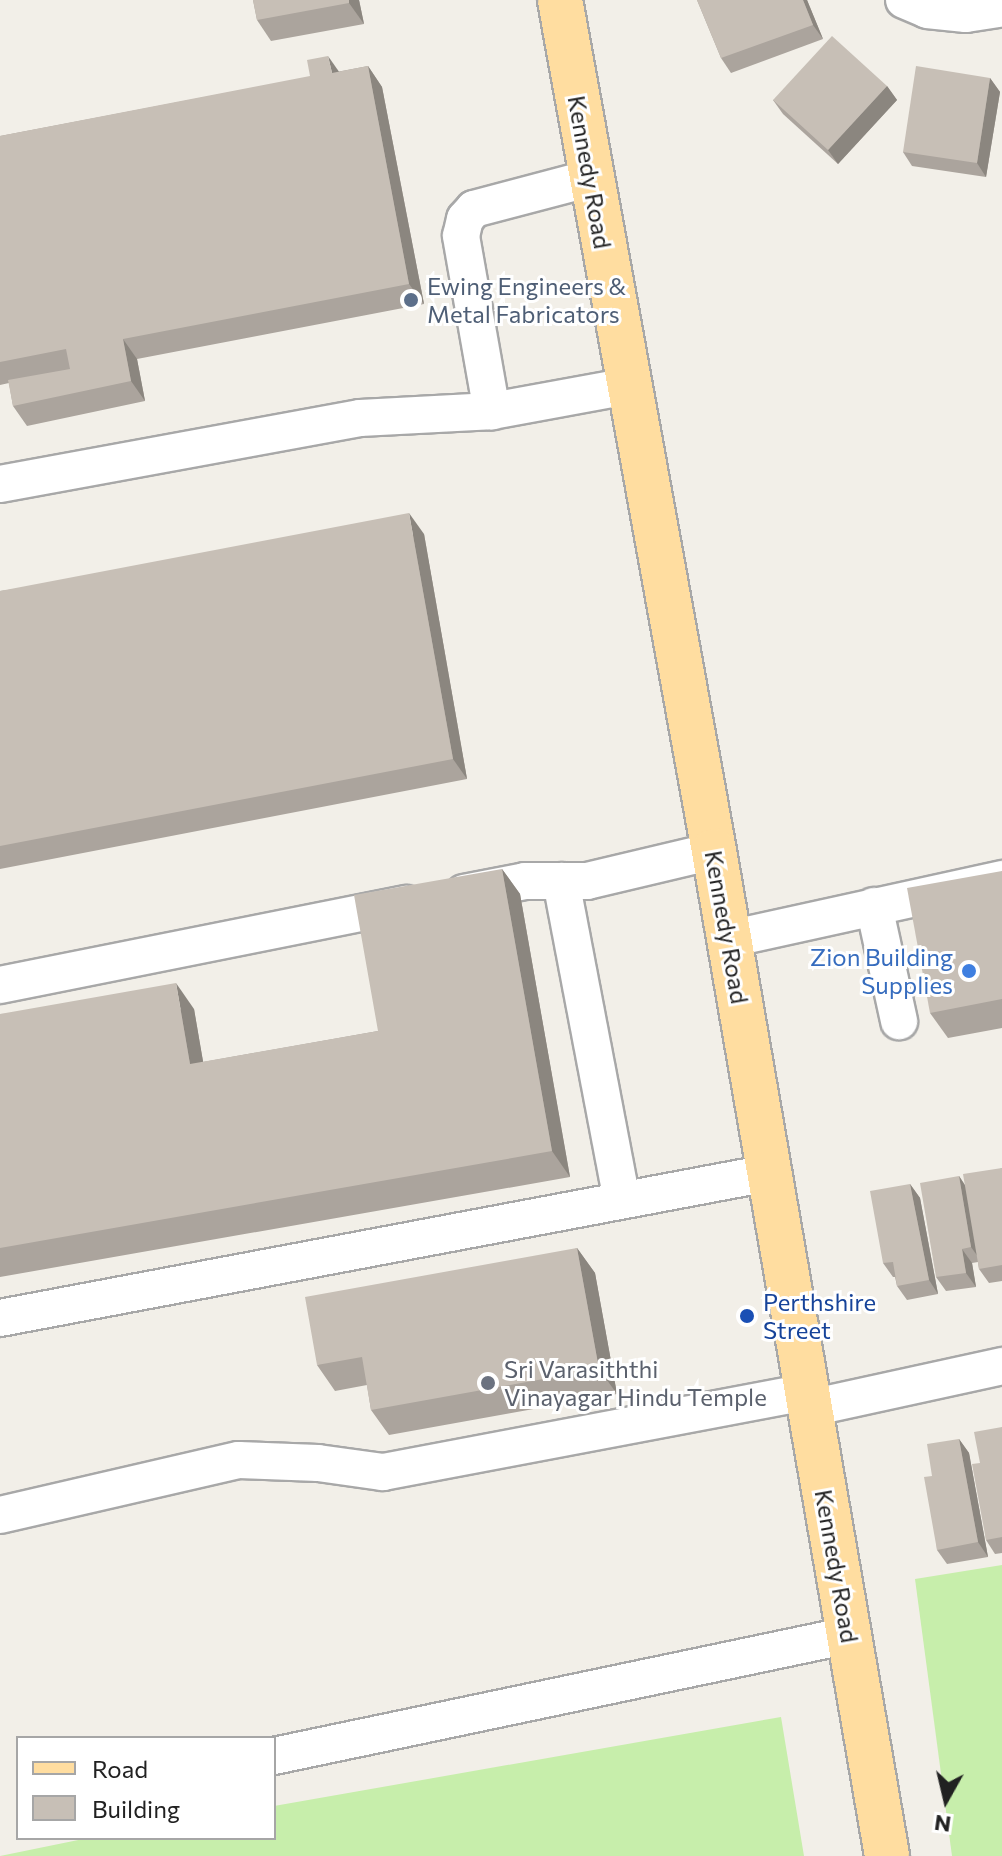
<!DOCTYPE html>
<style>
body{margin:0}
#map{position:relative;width:1002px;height:1856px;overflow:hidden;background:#f2efe8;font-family:Commissioner,sans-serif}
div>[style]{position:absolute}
.grass>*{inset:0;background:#c7eeab}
.roads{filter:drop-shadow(2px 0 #a8a8a8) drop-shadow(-2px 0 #a8a8a8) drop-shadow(0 2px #a8a8a8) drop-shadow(0 -2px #a8a8a8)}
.minor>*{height:36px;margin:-18px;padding:0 18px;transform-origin:18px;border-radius:18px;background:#fff}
.major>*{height:44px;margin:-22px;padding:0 22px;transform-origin:22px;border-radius:22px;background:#ffdda0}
.wall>*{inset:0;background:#aba49d}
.shaded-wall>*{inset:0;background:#8b867f}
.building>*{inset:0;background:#c7bfb6}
.dots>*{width:22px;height:22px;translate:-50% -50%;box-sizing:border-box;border:4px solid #fff;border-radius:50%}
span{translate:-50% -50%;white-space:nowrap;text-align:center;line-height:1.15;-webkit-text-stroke:6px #fff;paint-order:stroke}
.street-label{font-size:24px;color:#212121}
.service-label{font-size:24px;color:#4e5e75}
.left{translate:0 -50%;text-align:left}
.shop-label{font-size:24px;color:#366cbe}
.right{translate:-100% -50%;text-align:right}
.transit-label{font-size:24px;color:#164399}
.worship-label{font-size:24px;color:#5b616d}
.legend{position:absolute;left:16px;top:1736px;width:260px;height:104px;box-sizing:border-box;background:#fff;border:2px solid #a6a6a6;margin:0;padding:10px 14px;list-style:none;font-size:24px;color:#212121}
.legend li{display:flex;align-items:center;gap:16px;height:40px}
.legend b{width:40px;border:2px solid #a6a6a6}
.north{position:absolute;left:906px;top:1760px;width:80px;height:80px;-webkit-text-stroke:6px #fff;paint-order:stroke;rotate:188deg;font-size:22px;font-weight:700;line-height:32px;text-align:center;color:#212121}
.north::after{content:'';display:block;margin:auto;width:28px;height:36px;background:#212121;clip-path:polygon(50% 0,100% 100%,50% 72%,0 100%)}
</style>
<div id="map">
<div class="grass">
<i style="clip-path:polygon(1002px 1565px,1002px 1856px,952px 1856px,915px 1579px)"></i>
<i style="clip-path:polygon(781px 1717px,804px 1856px,0 1856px,88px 1838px,274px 1838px,274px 1806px)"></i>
</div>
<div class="roads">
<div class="minor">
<i style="left:904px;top:0;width:25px;rotate:23deg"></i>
<i style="left:927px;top:10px;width:39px;rotate:6deg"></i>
<i style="left:966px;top:14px;width:36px;rotate:-9deg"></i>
<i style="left:591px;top:178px;width:121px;rotate:165.2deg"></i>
<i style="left:474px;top:209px;width:13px;rotate:132deg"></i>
<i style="left:465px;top:219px;width:17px;rotate:103deg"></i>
<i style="left:461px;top:236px;width:178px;rotate:80deg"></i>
<i style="left:492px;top:411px;width:138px;rotate:-10.4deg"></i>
<i style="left:0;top:484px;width:366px;rotate:-10.4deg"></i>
<i style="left:360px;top:418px;width:132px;rotate:-3deg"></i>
<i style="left:561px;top:881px;width:325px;rotate:79.2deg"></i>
<i style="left:464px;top:893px;width:62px;rotate:-11.1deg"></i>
<i style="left:525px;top:881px;width:62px"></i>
<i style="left:587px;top:881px;width:130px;rotate:-13.3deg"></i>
<i style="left:874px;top:906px;width:118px;rotate:77.7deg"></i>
<i style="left:729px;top:939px;width:280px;rotate:-12.4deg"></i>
<i style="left:0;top:985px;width:414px;rotate:-11.3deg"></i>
<i style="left:0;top:1318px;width:782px;rotate:-10.69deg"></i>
<i style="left:810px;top:1408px;width:197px;rotate:-12.3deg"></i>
<i style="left:0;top:1515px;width:245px;rotate:-13deg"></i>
<i style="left:239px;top:1460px;width:79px;rotate:2.2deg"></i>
<i style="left:318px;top:1463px;width:66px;rotate:7.9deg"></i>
<i style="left:383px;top:1472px;width:431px;rotate:-10.7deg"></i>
<i style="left:274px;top:1756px;width:588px;rotate:-11.88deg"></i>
</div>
<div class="major">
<i style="left:560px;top:0;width:865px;rotate:79.74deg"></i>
<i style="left:714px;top:851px;width:1020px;rotate:80.23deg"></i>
</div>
</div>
<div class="wall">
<i style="clip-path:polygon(253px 0,359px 0,364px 24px,271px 41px,257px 20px)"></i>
<i style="clip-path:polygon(697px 0,807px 0,823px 39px,731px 73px,721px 58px)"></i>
<i style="clip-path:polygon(368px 66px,382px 87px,424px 304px,137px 359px,145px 401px,27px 426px,13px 406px,9px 383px,0 385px,0 136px)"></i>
<i style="clip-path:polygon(990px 78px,1000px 92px,986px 177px,912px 166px,903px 152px)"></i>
<i style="clip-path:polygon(887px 86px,897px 100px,838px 164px,783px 114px,773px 100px)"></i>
<i style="clip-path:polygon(424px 534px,467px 779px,0 869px,0 591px)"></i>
<i style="clip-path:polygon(502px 869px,520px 894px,570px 1177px,0 1277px,0 1014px,194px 1009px,203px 1062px,378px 1031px)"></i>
<i style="clip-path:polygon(1002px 871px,1002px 1028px,948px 1038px,930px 1013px)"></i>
<i style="clip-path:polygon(1002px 1168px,1002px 1281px,989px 1283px,979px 1269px,978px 1262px,972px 1263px,976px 1287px,946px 1291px,936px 1277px,959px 1176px,965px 1185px)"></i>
<i style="clip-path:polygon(910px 1184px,920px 1198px,938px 1294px,907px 1300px,897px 1286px,895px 1277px,893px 1277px,883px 1263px)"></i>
<i style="clip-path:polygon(577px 1248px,595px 1273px,617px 1394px,389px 1435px,371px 1410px,367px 1385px,335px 1391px,317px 1365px)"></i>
<i style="clip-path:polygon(1002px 1427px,1002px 1553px,995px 1554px,986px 1540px,980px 1463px)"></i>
<i style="clip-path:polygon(959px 1439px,969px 1453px,988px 1557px,947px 1564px,937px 1550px,932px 1476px)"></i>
</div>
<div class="shaded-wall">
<i style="clip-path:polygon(349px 0,359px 0,364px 24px,349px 3px)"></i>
<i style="clip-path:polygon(803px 0,807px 0,823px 39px,813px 25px)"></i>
<i style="clip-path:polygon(328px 56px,342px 76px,332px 73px)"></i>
<i style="clip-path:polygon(368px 66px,382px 87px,424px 304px,409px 284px)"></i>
<i style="clip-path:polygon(990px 78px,1000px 92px,986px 177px,977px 163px)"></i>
<i style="clip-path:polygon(887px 86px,897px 100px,838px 164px,828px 150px)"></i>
<i style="clip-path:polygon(123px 339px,137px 359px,145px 401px,131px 381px)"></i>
<i style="clip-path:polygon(409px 513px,424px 534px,467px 779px,453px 759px)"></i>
<i style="clip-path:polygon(502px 869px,520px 894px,570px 1177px,552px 1151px)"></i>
<i style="clip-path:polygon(176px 983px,194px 1009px,208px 1090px,190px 1064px)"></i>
<i style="clip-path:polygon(959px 1176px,968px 1190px,981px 1261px,971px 1247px)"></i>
<i style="clip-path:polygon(910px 1184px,920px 1198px,938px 1294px,929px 1280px)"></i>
<i style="clip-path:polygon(577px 1248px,595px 1273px,617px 1394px,599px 1369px)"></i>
<i style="clip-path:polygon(962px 1249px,972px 1263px,976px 1287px,966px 1273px)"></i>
<i style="clip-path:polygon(959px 1439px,969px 1453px,988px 1557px,978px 1542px)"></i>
</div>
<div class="building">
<i style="clip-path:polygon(253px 0,349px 0,349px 3px,257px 20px)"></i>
<i style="clip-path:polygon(697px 0,803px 0,813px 25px,721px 58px)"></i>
<i style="clip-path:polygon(832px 36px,887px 86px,828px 150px,773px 100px)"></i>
<i style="clip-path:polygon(328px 56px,332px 73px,368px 66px,409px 284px,123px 339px,131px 381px,13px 406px,8px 380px,70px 369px,66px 349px,0 362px,0 136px,310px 76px,307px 60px)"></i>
<i style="clip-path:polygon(916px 66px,990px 78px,977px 163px,903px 152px)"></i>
<i style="clip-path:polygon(409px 513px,453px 759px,0 846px,0 591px)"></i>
<i style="clip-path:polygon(502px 869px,552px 1151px,0 1248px,0 1014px,176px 983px,190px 1064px,378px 1031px,354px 895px)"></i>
<i style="clip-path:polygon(1002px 871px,1002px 999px,930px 1013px,907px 888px)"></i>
<i style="clip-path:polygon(1002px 1168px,1002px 1265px,979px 1269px,963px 1174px)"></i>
<i style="clip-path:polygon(959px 1176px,971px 1247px,962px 1249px,966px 1273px,936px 1277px,920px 1183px)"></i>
<i style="clip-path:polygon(910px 1184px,929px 1280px,897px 1286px,893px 1262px,883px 1263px,870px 1191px)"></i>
<i style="clip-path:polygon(577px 1248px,599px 1369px,371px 1410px,362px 1357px,317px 1365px,305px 1297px)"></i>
<i style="clip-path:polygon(1002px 1427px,1002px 1537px,986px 1540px,972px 1464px,980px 1463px,974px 1432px)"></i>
<i style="clip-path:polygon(959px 1439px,978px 1542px,937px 1550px,924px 1477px,932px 1476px,927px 1444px)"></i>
</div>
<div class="dots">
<i style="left:411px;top:300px;background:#5c6f8a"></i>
<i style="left:969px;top:971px;background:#3f7fe0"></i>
<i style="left:747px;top:1316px;background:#1a4fb4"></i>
<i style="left:488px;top:1383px;background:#6b7280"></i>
</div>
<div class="street-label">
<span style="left:590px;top:172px;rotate:80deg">Kennedy Road</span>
<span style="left:727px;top:927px;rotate:80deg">Kennedy Road</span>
<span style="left:837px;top:1566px;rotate:80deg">Kennedy Road</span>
</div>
<div class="service-label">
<span class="left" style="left:427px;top:300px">Ewing Engineers &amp;<br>Metal Fabricators</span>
</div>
<div class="shop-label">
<span class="right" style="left:953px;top:971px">Zion Building<br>Supplies</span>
</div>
<div class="transit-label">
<span class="left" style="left:763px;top:1316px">Perthshire<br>Street</span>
</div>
<div class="worship-label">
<span class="left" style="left:504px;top:1383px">Sri Varasiththi<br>Vinayagar Hindu Temple</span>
</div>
<ul class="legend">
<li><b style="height:10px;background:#ffdda0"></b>Road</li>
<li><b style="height:22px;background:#c7bfb6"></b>Building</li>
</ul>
<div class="north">N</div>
</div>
